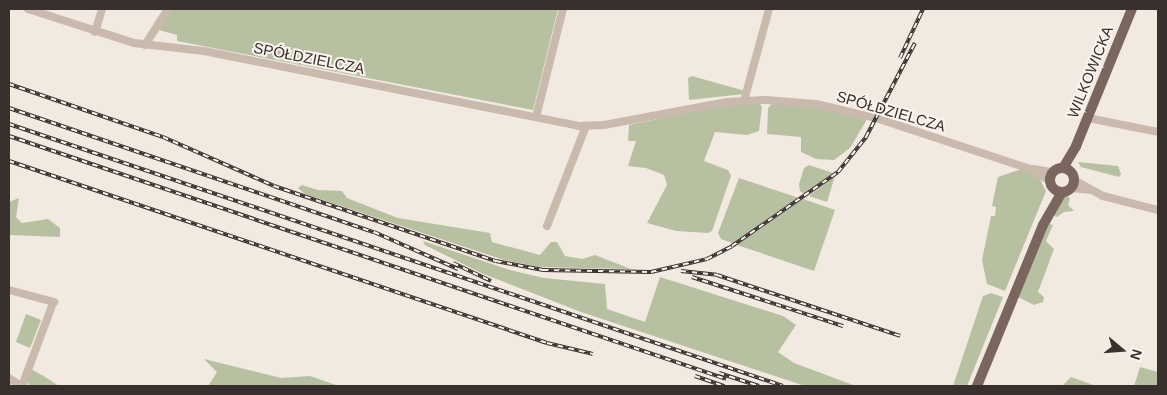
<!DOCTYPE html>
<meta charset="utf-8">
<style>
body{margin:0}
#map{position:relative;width:1167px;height:395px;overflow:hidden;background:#f2eae1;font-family:Helvetica,sans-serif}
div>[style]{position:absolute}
.green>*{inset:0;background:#b7c1a2}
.minor>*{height:8px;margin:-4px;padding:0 4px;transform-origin:4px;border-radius:4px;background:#cabaae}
.major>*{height:10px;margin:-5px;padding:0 5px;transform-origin:5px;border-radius:5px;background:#7a665e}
.major>.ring{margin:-5px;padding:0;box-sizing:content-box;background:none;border:10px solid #7a665e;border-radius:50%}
.rail>*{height:4px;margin-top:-2px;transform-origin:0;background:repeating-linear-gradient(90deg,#faf4ee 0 5.5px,#392f2c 0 11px);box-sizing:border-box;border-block:1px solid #392f2c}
span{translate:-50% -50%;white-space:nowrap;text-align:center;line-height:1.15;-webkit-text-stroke:4px #faf4ee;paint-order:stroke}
.street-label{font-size:15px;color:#392f2c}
.frame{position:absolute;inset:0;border:10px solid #392f2c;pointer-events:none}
.north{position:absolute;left:1097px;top:325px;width:50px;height:50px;-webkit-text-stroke:4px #faf4ee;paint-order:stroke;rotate:108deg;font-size:14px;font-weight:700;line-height:20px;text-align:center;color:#392f2c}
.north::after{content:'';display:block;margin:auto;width:18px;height:22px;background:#392f2c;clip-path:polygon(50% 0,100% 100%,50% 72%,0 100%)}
</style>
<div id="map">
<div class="green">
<i style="clip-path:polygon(169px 9px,558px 9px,533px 110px,177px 41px,177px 35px,155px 29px)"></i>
<i style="clip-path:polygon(692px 76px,745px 91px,744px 94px,689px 100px,688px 78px)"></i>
<i style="clip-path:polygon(759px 103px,762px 107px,759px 131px,747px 135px,715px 132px,704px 161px,728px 170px,731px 176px,712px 231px,708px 233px,676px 231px,647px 223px,667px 185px,664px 175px,646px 168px,628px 166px,636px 141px,628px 141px,629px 125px,724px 105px)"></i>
<i style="clip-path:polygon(772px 104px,811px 104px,869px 116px,850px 148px,834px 160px,816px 159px,801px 152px,801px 137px,767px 134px,768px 108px)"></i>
<i style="clip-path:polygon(1078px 162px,1118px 166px,1121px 174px,1119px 177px,1081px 167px)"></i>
<i style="clip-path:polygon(809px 165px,833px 173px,804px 194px,800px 191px,799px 184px,804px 168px)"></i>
<i style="clip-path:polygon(1022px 169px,1040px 179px,1046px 191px,1005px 291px,987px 284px,982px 260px,991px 216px,995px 216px,996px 207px,992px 206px,998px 177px)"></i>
<i style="clip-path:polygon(835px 176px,827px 202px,809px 196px)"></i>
<i style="clip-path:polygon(739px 178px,799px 198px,732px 243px,721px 239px,718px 233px)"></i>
<i style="clip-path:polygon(302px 185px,318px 190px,342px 191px,347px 198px,398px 218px,490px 233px,492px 242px,540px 255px,551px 242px,557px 242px,565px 256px,582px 259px,595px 255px,631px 269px,540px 267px,504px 260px,305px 194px,298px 188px)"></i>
<i style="clip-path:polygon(1065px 192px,1070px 199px,1068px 205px,1074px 211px,1064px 212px,1057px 217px,1052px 215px)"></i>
<i style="clip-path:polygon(19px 198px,16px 217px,22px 223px,48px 219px,60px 228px,60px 237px,9px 235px,9px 202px)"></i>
<i style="clip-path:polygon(803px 199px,835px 210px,814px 271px,737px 245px)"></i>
<i style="clip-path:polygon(1049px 224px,1053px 225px,1046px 241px,1054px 249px,1038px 292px,1044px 297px,1043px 302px,1034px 305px,1018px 297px)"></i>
<i style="clip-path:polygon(423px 241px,510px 270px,544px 278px,605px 284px,607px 309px,645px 322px,660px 277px,783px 316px,796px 325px,778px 352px,794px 363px,856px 386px,805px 386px,581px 312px,481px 273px,425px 245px)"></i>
<i style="clip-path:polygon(991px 293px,1003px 297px,967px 386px,953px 386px,983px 296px)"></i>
<i style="clip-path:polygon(26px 314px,41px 320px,30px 348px,16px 342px)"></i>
<i style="clip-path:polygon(204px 359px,281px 378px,310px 376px,339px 386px,208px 386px,217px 372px)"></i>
<i style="clip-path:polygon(1140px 367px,1158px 372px,1158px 386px,1134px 386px)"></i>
<i style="clip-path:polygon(31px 369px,45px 377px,59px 386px,29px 386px,27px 379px)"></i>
<i style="clip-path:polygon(1071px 377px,1096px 386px,1062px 386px)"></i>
</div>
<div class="minor">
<i style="left:28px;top:9px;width:111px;rotate:17.8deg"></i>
<i style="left:134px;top:43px;width:70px;rotate:6.5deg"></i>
<i style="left:204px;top:51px;width:381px;rotate:11.3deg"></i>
<i style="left:578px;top:126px;width:26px;rotate:-2deg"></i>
<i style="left:604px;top:125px;width:125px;rotate:-10.6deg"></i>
<i style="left:727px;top:102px;width:39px;rotate:-3deg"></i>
<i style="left:766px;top:100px;width:50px;rotate:4.6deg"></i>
<i style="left:816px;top:104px;width:62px;rotate:13.1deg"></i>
<i style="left:876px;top:118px;width:159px;rotate:18.3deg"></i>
<i style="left:1027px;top:168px;width:26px;rotate:29deg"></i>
<i style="left:95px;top:32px;width:24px;rotate:-73deg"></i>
<i style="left:145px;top:45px;width:43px;rotate:-57.4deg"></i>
<i style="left:744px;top:101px;width:95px;rotate:-74.8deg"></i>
<i style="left:536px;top:117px;width:111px;rotate:-76deg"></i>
<i style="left:1088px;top:118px;width:71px;rotate:11.3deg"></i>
<i style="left:1033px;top:169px;width:20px;rotate:9deg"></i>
<i style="left:1074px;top:180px;width:33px;rotate:29deg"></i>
<i style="left:1103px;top:196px;width:57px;rotate:14.3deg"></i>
<i style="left:1071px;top:188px;width:20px;rotate:6deg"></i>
<i style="left:547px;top:226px;width:107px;rotate:-68.7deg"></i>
<i style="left:9px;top:290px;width:47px;rotate:14.9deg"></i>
<i style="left:9px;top:378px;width:14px;rotate:34deg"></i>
<i style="left:22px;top:386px;width:89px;rotate:-69.5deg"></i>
</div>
<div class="major">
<i style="left:1063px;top:168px;width:26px;rotate:-59deg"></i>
<i style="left:1076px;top:146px;width:148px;rotate:-67.8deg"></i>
<i class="ring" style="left:1050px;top:168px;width:14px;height:14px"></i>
<i style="left:977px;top:386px;width:174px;rotate:-67.7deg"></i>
<i style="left:1043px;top:225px;width:38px;rotate:-60deg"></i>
</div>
<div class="rail">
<i style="left:900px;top:58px;width:54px;rotate:-64.9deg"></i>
<i style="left:9px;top:84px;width:163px;rotate:19deg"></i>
<i style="left:163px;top:137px;width:121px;rotate:23.8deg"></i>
<i style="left:274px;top:186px;width:234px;rotate:18.7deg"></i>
<i style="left:496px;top:261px;width:48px;rotate:10.8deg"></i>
<i style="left:543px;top:270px;width:108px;rotate:1.1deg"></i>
<i style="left:651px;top:272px;width:57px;rotate:-13.1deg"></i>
<i style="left:707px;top:259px;width:28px;rotate:-27deg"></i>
<i style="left:732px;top:246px;width:129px;rotate:-34.9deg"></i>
<i style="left:838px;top:172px;width:45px;rotate:-51.3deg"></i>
<i style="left:866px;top:137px;width:106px;rotate:-62.5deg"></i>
<i style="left:9px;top:108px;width:385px;rotate:18.8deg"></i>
<i style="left:374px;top:232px;width:92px;rotate:23.8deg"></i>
<i style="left:9px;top:124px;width:817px;rotate:18.7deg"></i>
<i style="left:9px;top:136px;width:757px;rotate:18.72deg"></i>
<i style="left:9px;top:161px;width:568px;rotate:18.69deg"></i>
<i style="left:547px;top:343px;width:47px;rotate:13.4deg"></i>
<i style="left:453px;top:263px;width:42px;rotate:25.3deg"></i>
<i style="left:681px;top:271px;width:36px;rotate:6deg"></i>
<i style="left:717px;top:275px;width:193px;rotate:18.4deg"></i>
<i style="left:692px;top:277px;width:159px;rotate:18deg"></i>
<i style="left:719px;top:373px;width:42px;rotate:18deg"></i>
<i style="left:695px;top:376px;width:31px;rotate:19deg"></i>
</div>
<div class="street-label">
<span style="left:309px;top:58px;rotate:11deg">SPÓŁDZIELCZA</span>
<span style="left:1090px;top:72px;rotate:-68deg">WILKOWICKA</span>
<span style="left:891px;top:111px;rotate:16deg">SPÓŁDZIELCZA</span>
</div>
<div class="frame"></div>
<div class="north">N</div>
</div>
